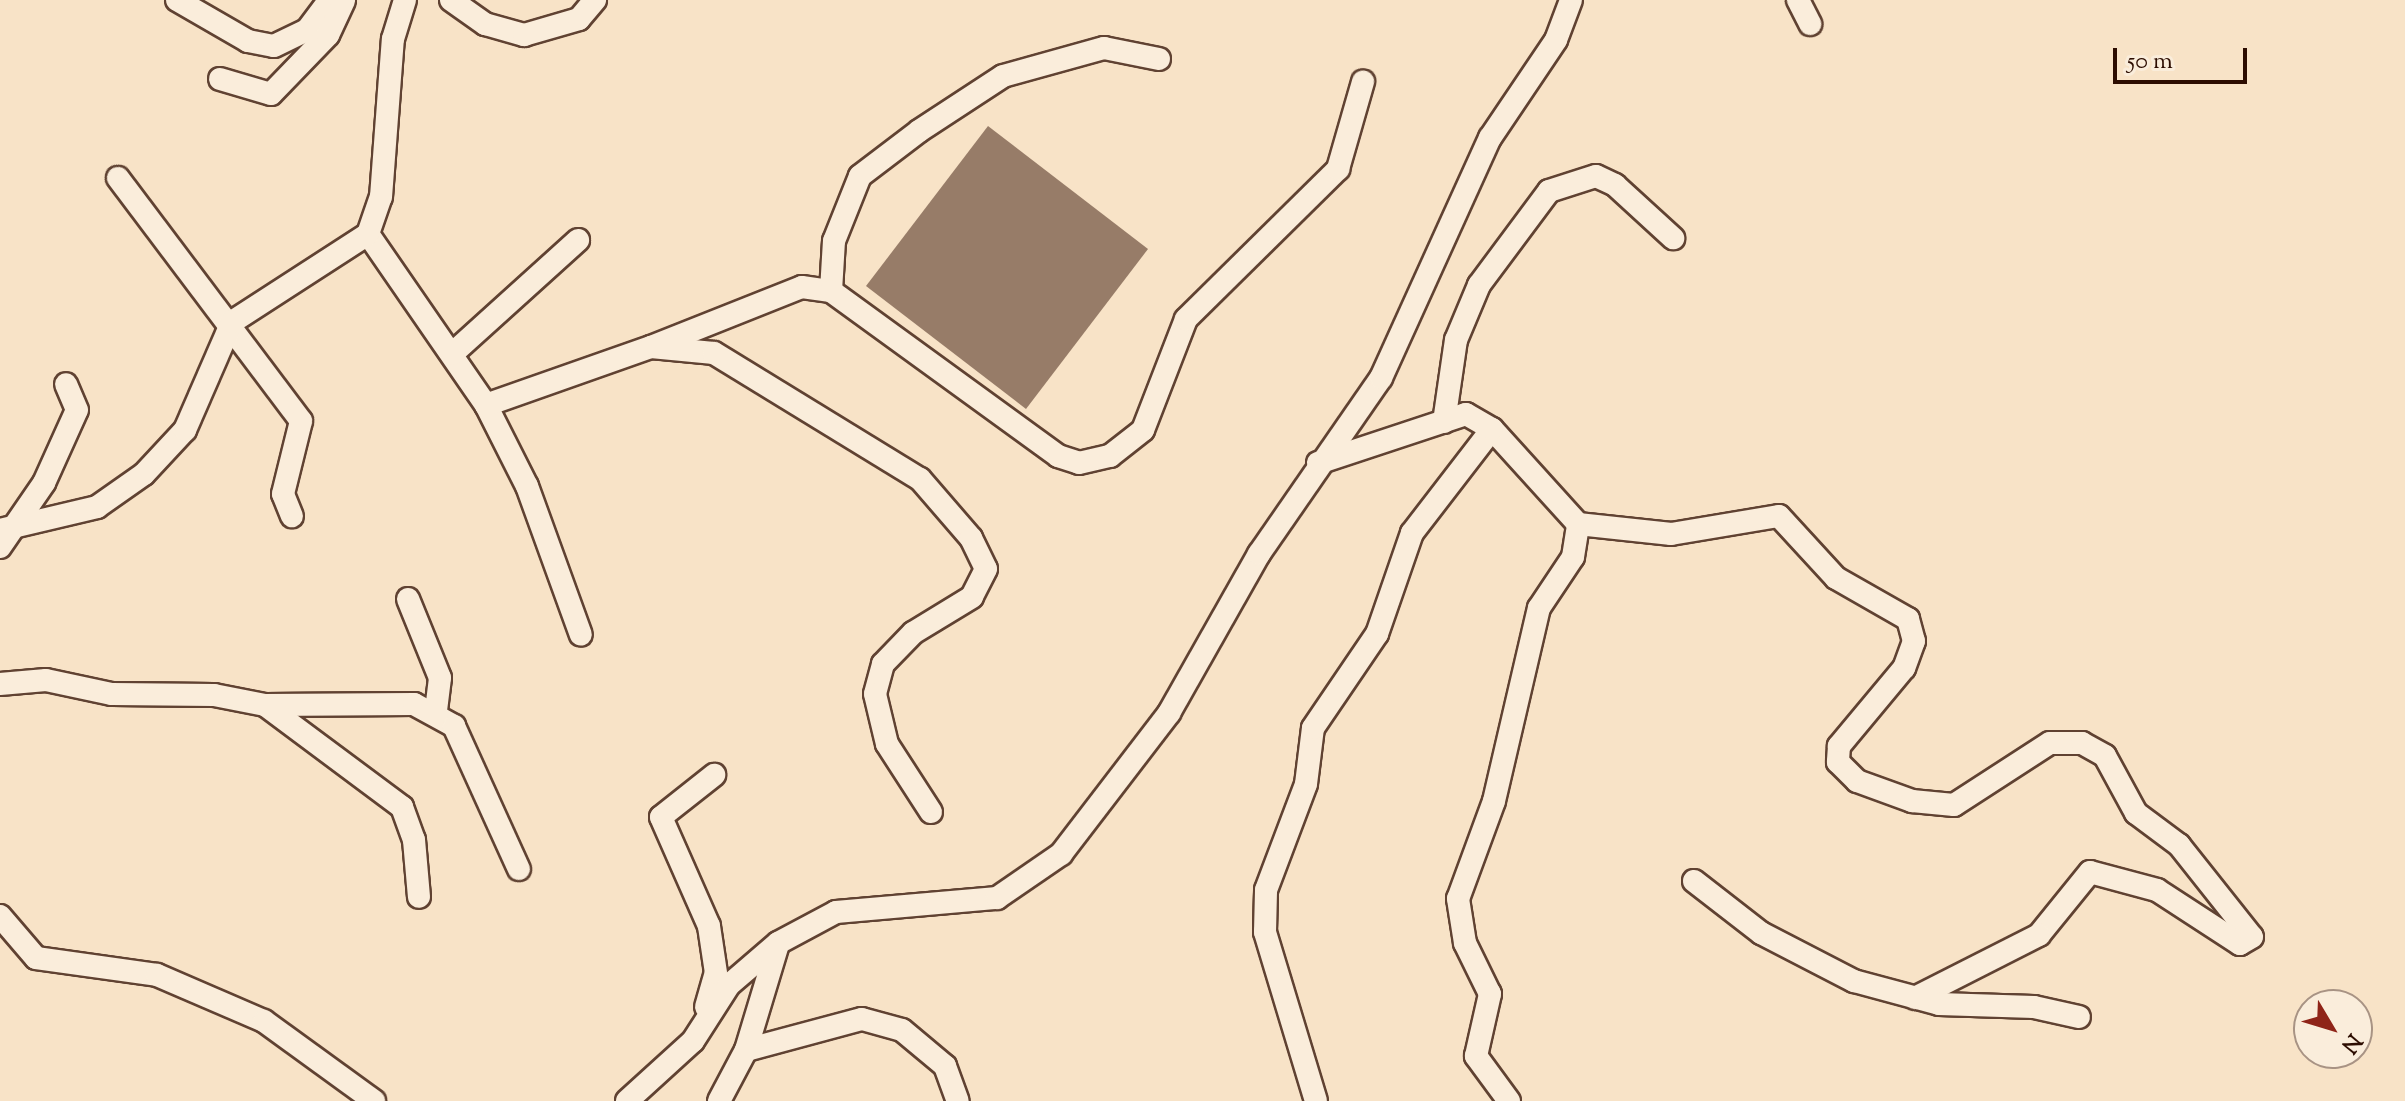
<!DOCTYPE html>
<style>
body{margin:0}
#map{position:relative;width:2405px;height:1101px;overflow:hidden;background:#f8e3c7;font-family:"Sorts Mill Goudy",serif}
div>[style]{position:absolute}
.building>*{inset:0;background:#977c68}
.roads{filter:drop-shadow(2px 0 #604232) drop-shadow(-2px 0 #604232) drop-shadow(0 2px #604232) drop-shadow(0 -2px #604232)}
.minor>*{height:22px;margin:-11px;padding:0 11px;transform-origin:11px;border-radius:11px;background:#faeddb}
span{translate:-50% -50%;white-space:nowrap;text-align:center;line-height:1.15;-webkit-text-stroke:6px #faeddb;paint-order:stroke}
.north{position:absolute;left:2293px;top:989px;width:80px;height:80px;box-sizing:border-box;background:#faeddb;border:2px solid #a89384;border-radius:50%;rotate:128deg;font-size:22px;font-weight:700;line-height:32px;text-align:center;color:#2d0d01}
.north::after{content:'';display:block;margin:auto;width:28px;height:36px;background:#8f2418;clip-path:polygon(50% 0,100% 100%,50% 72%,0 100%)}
.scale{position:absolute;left:2113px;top:48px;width:134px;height:36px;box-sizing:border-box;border:4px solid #2d0d01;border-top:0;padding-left:10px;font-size:24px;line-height:28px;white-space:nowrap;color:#2d0d01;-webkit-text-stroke:6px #faeddb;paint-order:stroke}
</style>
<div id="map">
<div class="building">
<i style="clip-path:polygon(988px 126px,1148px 249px,1026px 409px,866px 286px)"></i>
</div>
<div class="roads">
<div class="minor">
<i style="left:177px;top:0;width:82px;rotate:30deg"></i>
<i style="left:248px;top:41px;width:26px;rotate:11deg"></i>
<i style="left:274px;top:46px;width:37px;rotate:-26deg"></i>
<i style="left:307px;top:30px;width:38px;rotate:-53deg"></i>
<i style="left:451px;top:0;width:42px;rotate:35.2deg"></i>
<i style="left:485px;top:24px;width:41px;rotate:15.8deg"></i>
<i style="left:524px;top:35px;width:57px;rotate:-16.2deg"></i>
<i style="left:579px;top:19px;width:25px;rotate:-50deg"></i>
<i style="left:1798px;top:0;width:27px;rotate:63deg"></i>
<i style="left:220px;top:79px;width:53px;rotate:16.4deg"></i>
<i style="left:271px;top:94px;width:82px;rotate:-46deg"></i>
<i style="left:328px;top:35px;width:38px;rotate:-65deg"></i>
<i style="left:118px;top:178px;width:304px;rotate:53deg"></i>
<i style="left:301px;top:421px;width:75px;rotate:103.9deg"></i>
<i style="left:283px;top:494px;width:24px;rotate:68deg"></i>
<i style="left:368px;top:234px;width:208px;rotate:55.4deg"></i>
<i style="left:486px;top:405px;width:91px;rotate:63.2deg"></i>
<i style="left:527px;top:486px;width:158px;rotate:70.1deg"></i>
<i style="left:831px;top:291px;width:50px;rotate:-86.6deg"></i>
<i style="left:834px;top:241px;width:70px;rotate:-68.2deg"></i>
<i style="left:860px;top:176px;width:74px;rotate:-37.3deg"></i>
<i style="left:919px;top:131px;width:100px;rotate:-33.2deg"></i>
<i style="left:1003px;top:76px;width:105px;rotate:-15.5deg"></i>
<i style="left:1104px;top:48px;width:56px;rotate:11.3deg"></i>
<i style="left:651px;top:347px;width:162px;rotate:-21.7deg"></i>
<i style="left:802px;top:287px;width:29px;rotate:8deg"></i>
<i style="left:831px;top:291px;width:281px;rotate:36deg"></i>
<i style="left:1058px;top:456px;width:22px;rotate:18deg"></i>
<i style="left:1079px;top:463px;width:32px;rotate:-13deg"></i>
<i style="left:1110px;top:456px;width:42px;rotate:-38.2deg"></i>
<i style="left:1143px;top:430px;width:119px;rotate:-68.8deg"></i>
<i style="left:1186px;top:319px;width:214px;rotate:-44.6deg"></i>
<i style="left:1338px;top:169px;width:91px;rotate:-74deg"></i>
<i style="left:452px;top:354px;width:170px;rotate:-42.1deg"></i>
<i style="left:486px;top:405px;width:175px;rotate:-19.4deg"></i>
<i style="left:651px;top:347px;width:63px;rotate:5.4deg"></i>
<i style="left:714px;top:353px;width:241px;rotate:31.5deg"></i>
<i style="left:920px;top:479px;width:78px;rotate:49.2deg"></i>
<i style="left:971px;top:538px;width:34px;rotate:64deg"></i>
<i style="left:986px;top:569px;width:31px;rotate:117deg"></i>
<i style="left:972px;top:597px;width:69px;rotate:148.6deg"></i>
<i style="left:913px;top:633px;width:43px;rotate:134.1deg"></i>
<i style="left:883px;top:664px;width:31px;rotate:105deg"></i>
<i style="left:875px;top:694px;width:51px;rotate:76.5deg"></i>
<i style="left:887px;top:744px;width:81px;rotate:57.1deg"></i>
<i style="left:1444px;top:422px;width:83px;rotate:-81.7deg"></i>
<i style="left:1456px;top:340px;width:60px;rotate:-67.3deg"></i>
<i style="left:1479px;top:285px;width:117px;rotate:-53.3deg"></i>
<i style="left:1549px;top:191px;width:49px;rotate:-17.7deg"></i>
<i style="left:1596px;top:176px;width:21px;rotate:25deg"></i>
<i style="left:1615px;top:185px;width:79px;rotate:42.4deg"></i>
<i style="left:1492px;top:429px;width:128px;rotate:47.8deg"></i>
<i style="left:1578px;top:524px;width:94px;rotate:6.1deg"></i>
<i style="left:1671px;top:534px;width:109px;rotate:-9.5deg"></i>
<i style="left:1779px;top:516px;width:84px;rotate:47.4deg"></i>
<i style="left:1836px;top:578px;width:83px;rotate:29.7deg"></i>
<i style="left:1908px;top:619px;width:23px;rotate:75deg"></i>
<i style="left:1914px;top:641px;width:29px;rotate:110deg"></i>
<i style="left:1904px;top:668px;width:102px;rotate:129.8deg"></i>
<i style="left:1839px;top:746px;width:16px;rotate:94deg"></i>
<i style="left:1838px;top:762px;width:27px;rotate:45deg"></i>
<i style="left:1857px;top:781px;width:59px;rotate:20deg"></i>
<i style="left:1912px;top:801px;width:42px;rotate:5.4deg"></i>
<i style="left:1954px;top:805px;width:114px;rotate:-32.9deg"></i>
<i style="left:2050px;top:743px;width:32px"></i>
<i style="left:2082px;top:743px;width:26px;rotate:29deg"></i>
<i style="left:2105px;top:756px;width:65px;rotate:61.5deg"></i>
<i style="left:2136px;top:813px;width:54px;rotate:36.7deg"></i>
<i style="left:2179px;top:845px;width:117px;rotate:51.6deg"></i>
<i style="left:2252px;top:937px;width:14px;rotate:150deg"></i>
<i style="left:2240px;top:944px;width:99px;rotate:-147deg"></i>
<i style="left:2157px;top:890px;width:69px;rotate:-165deg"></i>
<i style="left:2090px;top:872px;width:81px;rotate:129deg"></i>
<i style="left:2039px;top:935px;width:139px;rotate:153.1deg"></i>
<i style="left:0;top:530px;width:100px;rotate:-13.3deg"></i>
<i style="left:97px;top:507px;width:57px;rotate:-35.1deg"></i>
<i style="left:144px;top:474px;width:60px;rotate:-47deg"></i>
<i style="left:185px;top:430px;width:118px;rotate:-66.5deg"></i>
<i style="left:232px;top:322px;width:162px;rotate:-32.9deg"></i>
<i style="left:368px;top:234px;width:39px;rotate:-71deg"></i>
<i style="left:381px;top:197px;width:158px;rotate:-85.7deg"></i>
<i style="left:393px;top:39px;width:41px;rotate:-72.9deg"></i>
<i style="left:0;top:547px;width:78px;rotate:-55.5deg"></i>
<i style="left:44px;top:483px;width:80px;rotate:-65.7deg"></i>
<i style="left:77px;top:410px;width:28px;rotate:-113deg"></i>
<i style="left:408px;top:599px;width:85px;rotate:67.9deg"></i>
<i style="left:440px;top:678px;width:35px;rotate:97deg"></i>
<i style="left:0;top:684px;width:46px;rotate:-5deg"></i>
<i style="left:46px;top:680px;width:67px;rotate:12deg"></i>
<i style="left:112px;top:694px;width:102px;rotate:0.6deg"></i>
<i style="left:214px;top:695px;width:52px;rotate:11.1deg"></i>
<i style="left:265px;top:705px;width:149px;rotate:-0.4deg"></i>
<i style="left:414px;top:704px;width:46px;rotate:28.8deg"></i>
<i style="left:454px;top:726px;width:157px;rotate:65.6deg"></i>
<i style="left:265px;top:705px;width:171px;rotate:36.7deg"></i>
<i style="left:402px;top:807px;width:35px;rotate:70deg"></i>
<i style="left:414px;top:840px;width:57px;rotate:85deg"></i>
<i style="left:1694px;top:881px;width:85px;rotate:37.8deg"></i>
<i style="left:1761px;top:933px;width:105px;rotate:27.3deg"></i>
<i style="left:1854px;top:981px;width:88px;rotate:15.1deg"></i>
<i style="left:1939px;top:1004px;width:95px;rotate:1.8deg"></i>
<i style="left:2034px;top:1007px;width:46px;rotate:12.5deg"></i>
<i style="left:0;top:916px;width:55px;rotate:49.4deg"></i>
<i style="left:36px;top:958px;width:122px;rotate:8deg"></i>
<i style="left:157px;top:975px;width:116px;rotate:23.3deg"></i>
<i style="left:264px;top:1021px;width:136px;rotate:36deg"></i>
<i style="left:706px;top:1007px;width:35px;rotate:-74deg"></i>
<i style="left:716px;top:973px;width:48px;rotate:-98.5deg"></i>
<i style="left:709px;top:926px;width:119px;rotate:-113.8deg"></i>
<i style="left:661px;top:817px;width:68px;rotate:-38.4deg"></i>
<i style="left:746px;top:1050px;width:120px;rotate:-15deg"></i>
<i style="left:862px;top:1019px;width:41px;rotate:15.4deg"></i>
<i style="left:902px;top:1030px;width:56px;rotate:39.9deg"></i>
<i style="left:945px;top:1066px;width:37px;rotate:70deg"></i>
<i style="left:627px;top:1101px;width:89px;rotate:-42.3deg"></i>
<i style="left:693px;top:1041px;width:67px;rotate:-57.3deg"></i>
<i style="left:729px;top:985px;width:65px;rotate:-40.6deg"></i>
<i style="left:778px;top:943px;width:66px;rotate:-28.1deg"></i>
<i style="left:836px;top:912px;width:162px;rotate:-5deg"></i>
<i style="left:997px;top:898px;width:78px;rotate:-34.5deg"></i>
<i style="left:1061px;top:854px;width:178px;rotate:-52.5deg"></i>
<i style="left:1169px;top:713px;width:183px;rotate:-60.5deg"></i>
<i style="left:1259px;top:554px;width:214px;rotate:-55.3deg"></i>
<i style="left:1381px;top:378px;width:264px;rotate:-65.6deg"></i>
<i style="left:1490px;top:138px;width:118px;rotate:-56deg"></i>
<i style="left:1556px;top:40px;width:43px;rotate:-69.4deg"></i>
<i style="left:719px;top:1101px;width:58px;rotate:-62.1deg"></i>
<i style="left:746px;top:1050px;width:111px;rotate:-73.2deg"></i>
<i style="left:1316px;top:1101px;width:177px;rotate:-106.8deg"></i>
<i style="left:1265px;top:932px;width:42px;rotate:-88.6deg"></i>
<i style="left:1266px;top:890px;width:113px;rotate:-69.3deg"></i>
<i style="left:1306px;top:784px;width:56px;rotate:-82.9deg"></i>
<i style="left:1313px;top:728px;width:114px;rotate:-55.8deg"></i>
<i style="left:1377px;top:634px;width:107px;rotate:-70.9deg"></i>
<i style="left:1412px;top:533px;width:131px;rotate:-52.4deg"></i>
<i style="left:1492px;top:429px;width:30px;rotate:-150deg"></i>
<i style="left:1466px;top:414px;width:156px;rotate:161.7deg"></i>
<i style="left:1509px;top:1101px;width:56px;rotate:-126.3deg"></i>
<i style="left:1476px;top:1056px;width:64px;rotate:-77.3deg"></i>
<i style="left:1490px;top:994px;width:57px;rotate:-116.1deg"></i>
<i style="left:1465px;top:943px;width:45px;rotate:-99deg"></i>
<i style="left:1458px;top:899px;width:104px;rotate:-69.8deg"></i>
<i style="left:1494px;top:801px;width:198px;rotate:-76.9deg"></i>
<i style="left:1539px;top:608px;width:61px;rotate:-56.3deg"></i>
<i style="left:1573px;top:557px;width:33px;rotate:-81deg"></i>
</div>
</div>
<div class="north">N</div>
<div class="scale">50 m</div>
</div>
